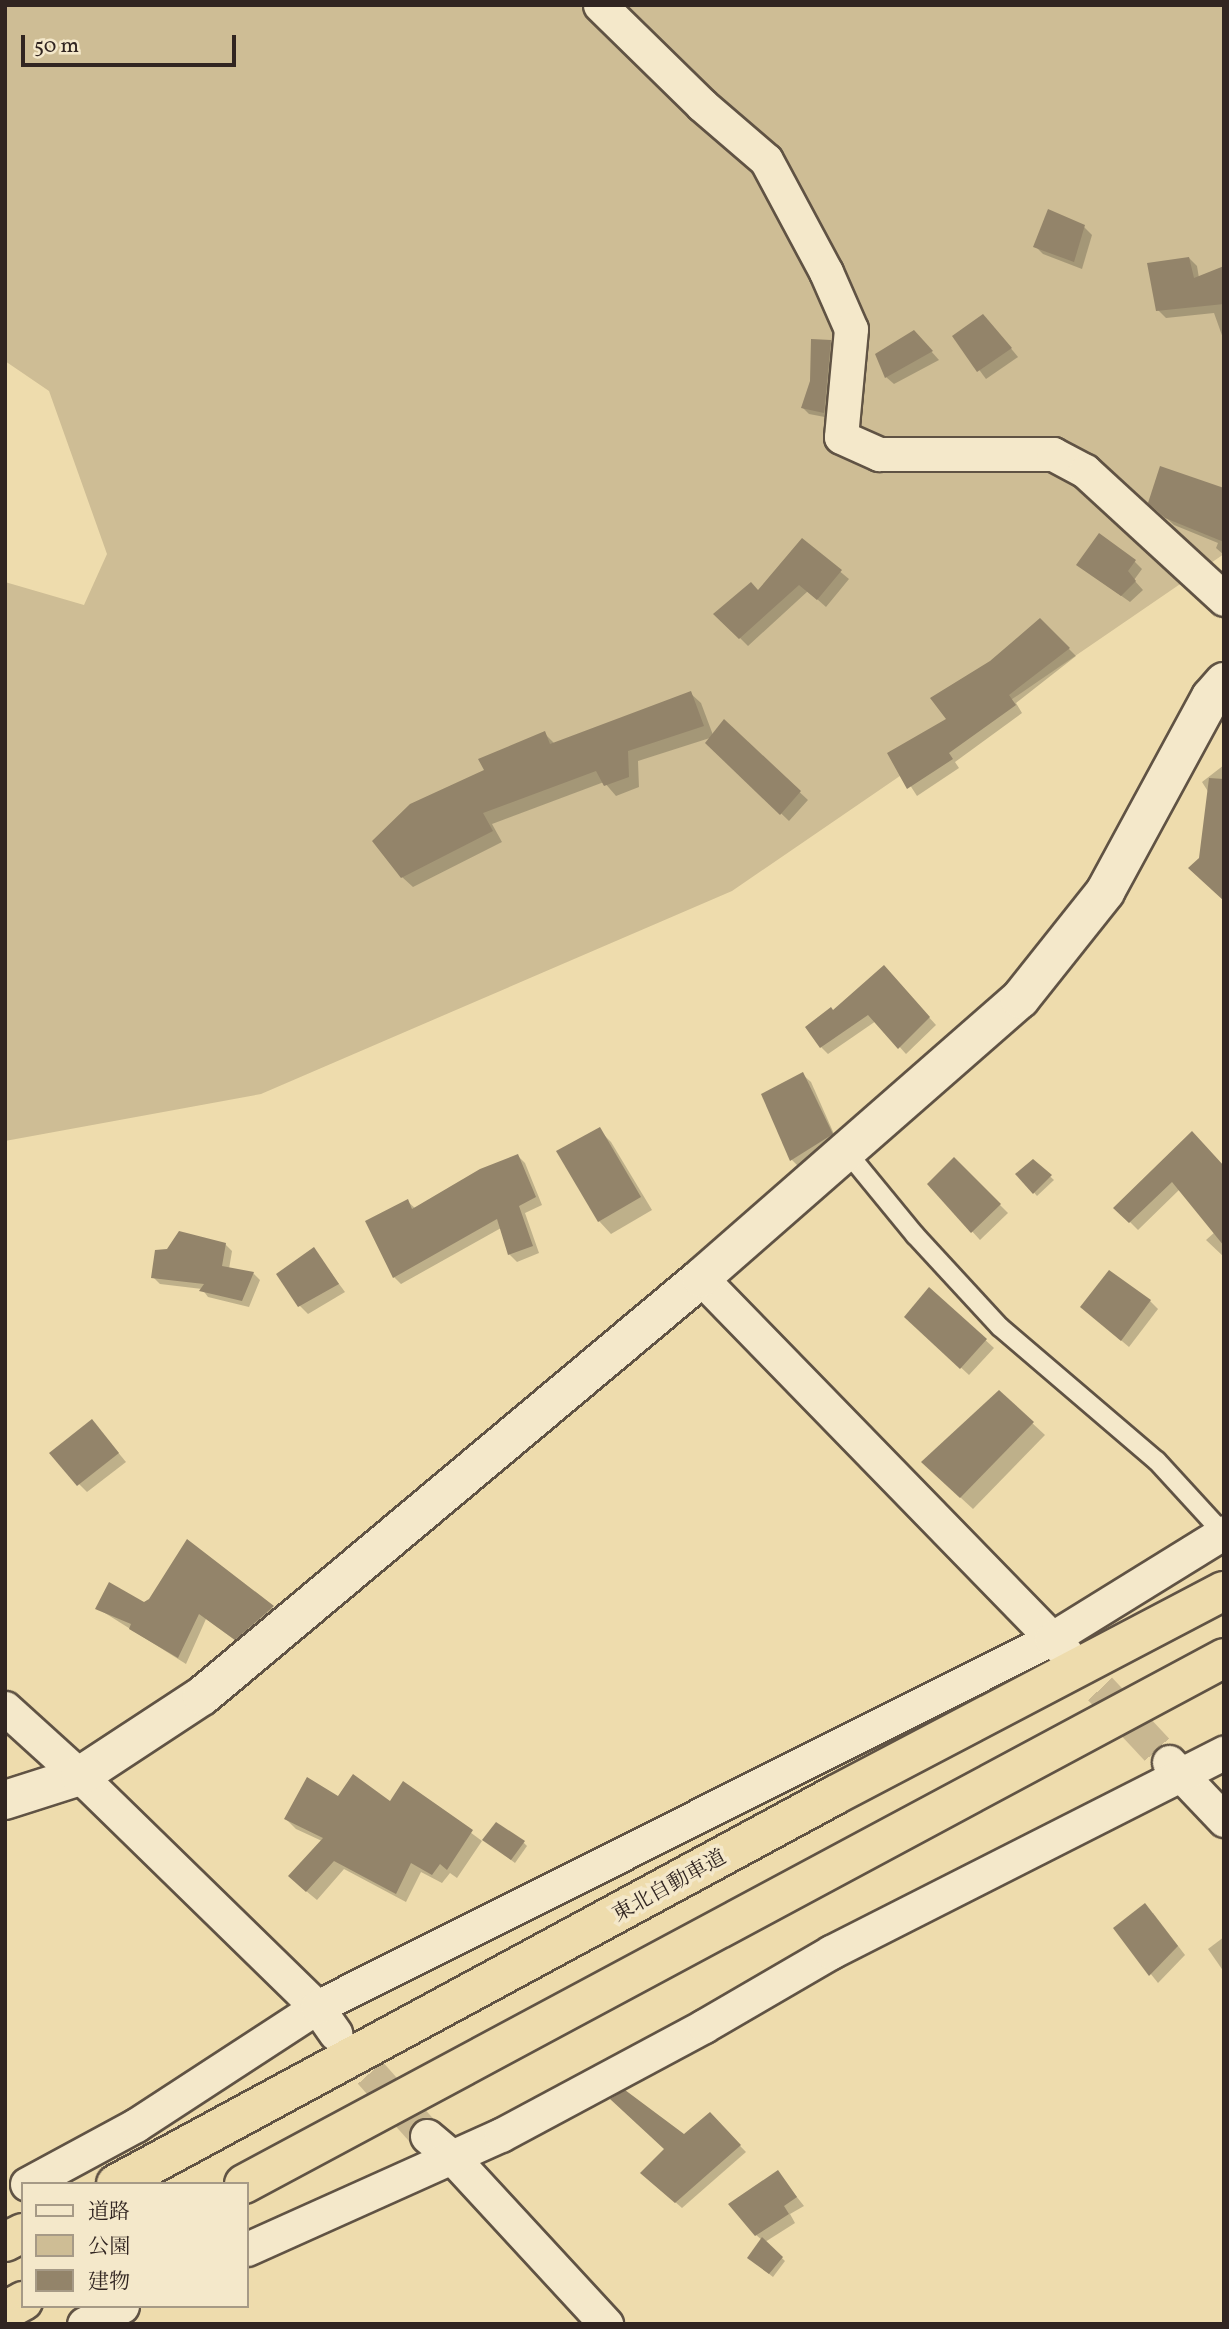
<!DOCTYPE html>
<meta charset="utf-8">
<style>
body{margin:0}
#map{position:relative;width:1229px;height:2329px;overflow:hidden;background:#eedcad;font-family:Vollkorn,"Noto Serif JP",serif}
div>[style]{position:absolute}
.green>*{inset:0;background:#cebd95}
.shadow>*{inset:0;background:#0003}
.building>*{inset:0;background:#93846a}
.minor-tunnel>*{height:33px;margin-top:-16.5px;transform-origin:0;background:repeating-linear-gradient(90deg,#c8b791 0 33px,transparent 0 50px)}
.roads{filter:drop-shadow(2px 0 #605344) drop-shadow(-2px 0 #605344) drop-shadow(0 2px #605344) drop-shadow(0 -2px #605344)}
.service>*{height:18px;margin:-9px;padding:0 9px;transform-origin:9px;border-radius:9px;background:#f4e8ca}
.minor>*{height:33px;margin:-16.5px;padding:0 16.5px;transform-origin:16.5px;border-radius:16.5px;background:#f4e8ca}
.tertiary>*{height:38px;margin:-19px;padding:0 19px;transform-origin:19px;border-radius:19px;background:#f4e8ca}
.motorway>*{height:38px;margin:-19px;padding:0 19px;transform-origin:19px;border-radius:19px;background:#eedcad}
span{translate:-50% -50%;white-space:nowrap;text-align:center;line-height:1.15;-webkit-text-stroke:7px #f4e8ca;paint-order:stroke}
.street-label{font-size:21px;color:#312521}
.frame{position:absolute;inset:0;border:7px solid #312521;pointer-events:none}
.legend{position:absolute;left:21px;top:2182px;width:228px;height:126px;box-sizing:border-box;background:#f4e8ca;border:2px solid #a69a86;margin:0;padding:9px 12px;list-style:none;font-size:21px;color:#312521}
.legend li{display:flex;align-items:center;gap:14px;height:35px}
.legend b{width:35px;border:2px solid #a69a86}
.scale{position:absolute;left:21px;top:35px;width:215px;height:32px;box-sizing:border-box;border:4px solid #312521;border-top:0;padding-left:9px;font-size:21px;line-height:24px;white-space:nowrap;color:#312521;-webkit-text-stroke:5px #f4e8ca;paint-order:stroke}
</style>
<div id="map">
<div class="green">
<i style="clip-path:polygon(5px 5px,1224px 5px,1224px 554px,732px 891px,261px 1094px,5px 1141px,5px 582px,84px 605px,107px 554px,49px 391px,5px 361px)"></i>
</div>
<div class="shadow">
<i style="clip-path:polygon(1084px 227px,1092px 235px,1082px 269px,1043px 254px,1035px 246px)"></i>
<i style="clip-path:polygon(1189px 258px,1197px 266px,1199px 278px,1224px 269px,1224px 341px,1214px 313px,1166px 318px,1158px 310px)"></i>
<i style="clip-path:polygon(991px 324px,1018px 357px,986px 379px,954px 336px)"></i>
<i style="clip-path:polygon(921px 340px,939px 360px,894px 384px,886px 377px)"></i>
<i style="clip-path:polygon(830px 342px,836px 348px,830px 418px,809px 414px,803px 408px)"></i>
<i style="clip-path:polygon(1224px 491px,1224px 555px,1216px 548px,1218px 543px,1174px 525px,1150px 503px)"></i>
<i style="clip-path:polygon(802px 540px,849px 579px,826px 607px,808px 591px,748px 646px,716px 614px,759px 592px)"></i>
<i style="clip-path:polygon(1134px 561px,1142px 569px,1134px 580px,1143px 590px,1130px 602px,1078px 565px)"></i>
<i style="clip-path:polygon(1040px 620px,1076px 656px,1016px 703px,1022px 713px,955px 762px,959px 768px,917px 796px,890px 754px,949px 720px)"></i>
<i style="clip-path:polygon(690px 693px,701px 703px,713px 735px,724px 722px,808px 800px,789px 821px,708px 743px,713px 737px,638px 761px,639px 787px,616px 796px,604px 782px,492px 824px,502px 842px,413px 887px,402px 877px,486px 771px,544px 733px,555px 744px)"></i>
<i style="clip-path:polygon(1224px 765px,1224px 891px,1200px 859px,1209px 793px,1202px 782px)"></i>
<i style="clip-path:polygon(890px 974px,936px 1025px,906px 1054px,876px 1021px,828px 1054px,821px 1047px,833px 1012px)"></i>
<i style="clip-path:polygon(803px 1075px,811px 1082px,838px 1143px,800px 1168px,792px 1160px,763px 1094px)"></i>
<i style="clip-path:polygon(599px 1130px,611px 1142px,652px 1210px,611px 1234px,599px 1221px,559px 1152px)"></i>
<i style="clip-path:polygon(1192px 1133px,1224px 1168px,1224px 1257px,1206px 1240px,1215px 1232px,1180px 1189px,1138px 1230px,1116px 1208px)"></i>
<i style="clip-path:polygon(518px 1156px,525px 1163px,542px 1205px,525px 1213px,539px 1253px,517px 1262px,509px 1254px,501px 1228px,401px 1284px,394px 1277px,407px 1201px,416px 1209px)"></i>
<i style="clip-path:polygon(954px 1159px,1008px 1213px,980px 1240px,929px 1184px)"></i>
<i style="clip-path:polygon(1033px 1161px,1054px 1180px,1037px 1196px,1018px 1174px)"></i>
<i style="clip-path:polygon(225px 1244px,232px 1251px,229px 1269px,253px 1273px,260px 1280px,249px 1307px,208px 1297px,202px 1289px,160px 1284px,153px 1277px)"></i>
<i style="clip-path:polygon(314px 1250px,345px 1292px,308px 1314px,300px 1306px)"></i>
<i style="clip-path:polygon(930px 1289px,994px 1348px,969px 1375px,914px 1324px)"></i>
<i style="clip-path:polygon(1150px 1301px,1158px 1309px,1129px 1347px,1091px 1315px)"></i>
<i style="clip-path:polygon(999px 1392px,1045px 1435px,973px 1509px,935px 1474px)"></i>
<i style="clip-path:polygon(92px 1421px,126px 1462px,87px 1492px,79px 1484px)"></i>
<i style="clip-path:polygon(188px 1542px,280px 1615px,243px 1646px,206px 1619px,186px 1664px,97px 1608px,144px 1604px,150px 1600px)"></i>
<i style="clip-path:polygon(404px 1783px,482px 1841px,457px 1878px,450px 1873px,442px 1883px,421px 1872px,406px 1902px,344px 1869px,317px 1900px,300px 1886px,322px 1841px,296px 1829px,286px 1819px,338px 1798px,391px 1803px)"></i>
<i style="clip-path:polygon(523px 1842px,527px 1846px,515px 1863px,488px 1843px)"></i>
<i style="clip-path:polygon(1153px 1913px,1185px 1955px,1158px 1983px,1115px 1929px)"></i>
<i style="clip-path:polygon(1224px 1937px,1224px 1972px,1208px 1949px)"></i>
<i style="clip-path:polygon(709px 2114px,746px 2152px,682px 2208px,648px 2178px)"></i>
<i style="clip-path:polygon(777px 2172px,804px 2206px,790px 2214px,795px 2223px,765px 2242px,785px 2261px,773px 2277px,753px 2261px,762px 2240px,756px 2235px)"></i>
</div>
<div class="building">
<i style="clip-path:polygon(1048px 209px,1085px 225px,1074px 262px,1033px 247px)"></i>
<i style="clip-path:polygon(1189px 257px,1194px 278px,1224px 266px,1224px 304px,1156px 311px,1147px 263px)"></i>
<i style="clip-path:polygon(983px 314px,1012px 348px,977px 372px,952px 336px)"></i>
<i style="clip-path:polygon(914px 330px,933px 351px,885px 378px,875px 354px)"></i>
<i style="clip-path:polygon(811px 339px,831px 340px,824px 413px,801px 408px,810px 381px)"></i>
<i style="clip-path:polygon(1160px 466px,1224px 488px,1224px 542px,1165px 518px,1148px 503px)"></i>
<i style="clip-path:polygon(1099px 533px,1136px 560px,1128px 571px,1136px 581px,1121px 596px,1076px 565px)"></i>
<i style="clip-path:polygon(802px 538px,842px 570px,817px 600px,799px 585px,739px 639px,713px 614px,751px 582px,758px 590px)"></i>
<i style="clip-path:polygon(1040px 618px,1070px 648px,1009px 695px,1016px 705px,949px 753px,953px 759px,907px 789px,887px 753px,946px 719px,930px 698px,990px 661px)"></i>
<i style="clip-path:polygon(691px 691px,704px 726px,628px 751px,629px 777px,604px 786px,596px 771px,483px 813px,493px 831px,401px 878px,372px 841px,410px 804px,484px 770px,478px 759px,545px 731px,550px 744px)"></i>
<i style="clip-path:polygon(724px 719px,801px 791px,780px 815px,705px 743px)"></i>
<i style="clip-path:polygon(1209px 778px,1224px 779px,1224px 901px,1188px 868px,1199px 858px)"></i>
<i style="clip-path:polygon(884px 965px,930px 1017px,898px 1049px,868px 1015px,820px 1048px,805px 1027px,831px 1007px,833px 1010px)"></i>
<i style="clip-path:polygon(803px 1072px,833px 1134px,790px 1161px,761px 1094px)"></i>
<i style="clip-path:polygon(600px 1127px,641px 1197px,598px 1222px,556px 1151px)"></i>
<i style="clip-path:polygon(1192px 1131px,1224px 1166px,1224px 1246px,1172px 1182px,1129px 1223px,1113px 1208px)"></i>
<i style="clip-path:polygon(518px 1154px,536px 1197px,519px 1206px,533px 1246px,508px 1255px,497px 1219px,393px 1278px,365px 1221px,408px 1199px,412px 1209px,480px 1169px)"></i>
<i style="clip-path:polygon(954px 1157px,1001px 1204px,971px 1233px,927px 1184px)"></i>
<i style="clip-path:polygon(1033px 1159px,1052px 1175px,1033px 1194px,1015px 1174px)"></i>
<i style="clip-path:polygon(179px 1231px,226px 1243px,222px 1266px,254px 1272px,242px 1301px,199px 1291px,204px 1284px,151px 1278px,155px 1250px,167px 1249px)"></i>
<i style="clip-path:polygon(314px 1247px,339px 1284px,298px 1307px,276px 1274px)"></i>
<i style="clip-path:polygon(1109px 1270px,1151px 1300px,1121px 1341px,1080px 1307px)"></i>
<i style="clip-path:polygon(929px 1287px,987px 1339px,960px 1369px,904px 1317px)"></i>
<i style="clip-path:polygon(999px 1390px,1034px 1422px,960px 1498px,921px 1462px)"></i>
<i style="clip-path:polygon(92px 1419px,119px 1453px,77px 1486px,49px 1453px)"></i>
<i style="clip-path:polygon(187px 1539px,274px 1606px,235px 1640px,199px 1614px,178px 1658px,129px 1629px,131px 1624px,95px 1609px,109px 1582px,144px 1602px,149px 1599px)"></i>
<i style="clip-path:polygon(353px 1774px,390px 1801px,403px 1781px,473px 1830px,447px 1870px,440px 1864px,432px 1875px,411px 1863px,396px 1894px,334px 1861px,306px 1892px,288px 1876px,323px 1838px,284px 1819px,307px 1777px,338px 1796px)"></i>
<i style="clip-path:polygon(496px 1822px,525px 1841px,511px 1860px,482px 1840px)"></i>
<i style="clip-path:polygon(1145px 1903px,1178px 1946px,1149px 1976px,1113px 1928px)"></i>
<i style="clip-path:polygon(625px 2090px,684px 2134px,710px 2112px,741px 2145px,675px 2203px,640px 2173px,664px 2149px,610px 2099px)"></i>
<i style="clip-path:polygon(778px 2170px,797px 2197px,784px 2206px,789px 2214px,755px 2236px,728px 2204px)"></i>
<i style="clip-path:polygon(762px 2237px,783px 2257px,769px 2274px,747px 2258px)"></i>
</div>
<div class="minor-tunnel">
<i style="left:1066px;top:1652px;width:151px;rotate:46.9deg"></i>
<i style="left:337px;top:2035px;width:135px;rotate:48.3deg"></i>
</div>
<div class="roads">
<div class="service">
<i style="left:846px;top:1151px;width:109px;rotate:50.6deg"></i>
<i style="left:915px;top:1235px;width:125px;rotate:47.3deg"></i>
<i style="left:1000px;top:1327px;width:206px;rotate:40.5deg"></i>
<i style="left:1157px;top:1461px;width:98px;rotate:47.5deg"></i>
</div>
<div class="minor">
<i style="left:600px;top:5px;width:143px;rotate:44.4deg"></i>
<i style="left:702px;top:105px;width:84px;rotate:40.7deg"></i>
<i style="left:766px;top:160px;width:127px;rotate:61.8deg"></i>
<i style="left:826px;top:272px;width:62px;rotate:66.3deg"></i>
<i style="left:851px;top:329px;width:108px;rotate:95.3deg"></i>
<i style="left:841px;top:437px;width:42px;rotate:24.1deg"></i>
<i style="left:879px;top:454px;width:174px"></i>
<i style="left:1053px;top:454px;width:36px;rotate:28deg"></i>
<i style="left:1085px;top:471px;width:189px;rotate:42.6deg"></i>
<i style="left:701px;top:1278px;width:522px;rotate:45.78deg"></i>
<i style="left:5px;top:1708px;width:101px;rotate:42.2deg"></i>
<i style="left:80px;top:1776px;width:331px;rotate:44.3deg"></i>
<i style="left:317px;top:2007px;width:32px;rotate:55deg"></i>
<i style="left:1169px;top:1762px;width:80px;rotate:46.5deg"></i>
<i style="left:427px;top:2136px;width:31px;rotate:40deg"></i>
<i style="left:451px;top:2156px;width:229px;rotate:47.3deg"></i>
<i style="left:27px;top:2184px;width:124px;rotate:-28.4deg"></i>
<i style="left:136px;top:2125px;width:216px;rotate:-33.1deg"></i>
<i style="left:317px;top:2007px;width:821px;rotate:-26.63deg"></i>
<i style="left:1051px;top:1639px;width:203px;rotate:-31.7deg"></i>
<i style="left:247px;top:2249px;width:278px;rotate:-24.2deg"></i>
<i style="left:501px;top:2135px;width:230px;rotate:-28.2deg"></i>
<i style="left:704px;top:2026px;width:147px;rotate:-30.2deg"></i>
<i style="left:831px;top:1952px;width:441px;rotate:-26.9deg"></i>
<i style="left:84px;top:2324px;width:42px;rotate:-25.3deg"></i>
</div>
<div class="tertiary">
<i style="left:5px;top:1800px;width:79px;rotate:-17.7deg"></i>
<i style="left:80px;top:1776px;width:146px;rotate:-33.3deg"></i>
<i style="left:202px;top:1696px;width:651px;rotate:-39.95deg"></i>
<i style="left:701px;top:1278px;width:424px;rotate:-41.2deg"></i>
<i style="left:1020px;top:999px;width:137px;rotate:-51.5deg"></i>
<i style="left:1105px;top:892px;width:222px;rotate:-61.5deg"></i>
<i style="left:1211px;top:697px;width:20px;rotate:-49deg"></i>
</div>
<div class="motorway">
<i style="left:116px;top:2184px;width:817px;rotate:-28.41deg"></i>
<i style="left:835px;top:1795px;width:439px;rotate:-27.7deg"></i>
<i style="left:244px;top:2184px;width:1112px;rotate:-28.22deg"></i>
<i style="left:5px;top:2242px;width:20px;rotate:-27deg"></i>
<i style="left:5px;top:2311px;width:21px;rotate:-29deg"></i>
</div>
</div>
<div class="street-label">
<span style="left:670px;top:1887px;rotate:-29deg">東北自動車道</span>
</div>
<div class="frame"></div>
<ul class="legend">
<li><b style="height:9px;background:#f4e8ca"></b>道路</li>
<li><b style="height:19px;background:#cebd95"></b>公園</li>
<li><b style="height:19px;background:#93846a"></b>建物</li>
</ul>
<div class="scale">50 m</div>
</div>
